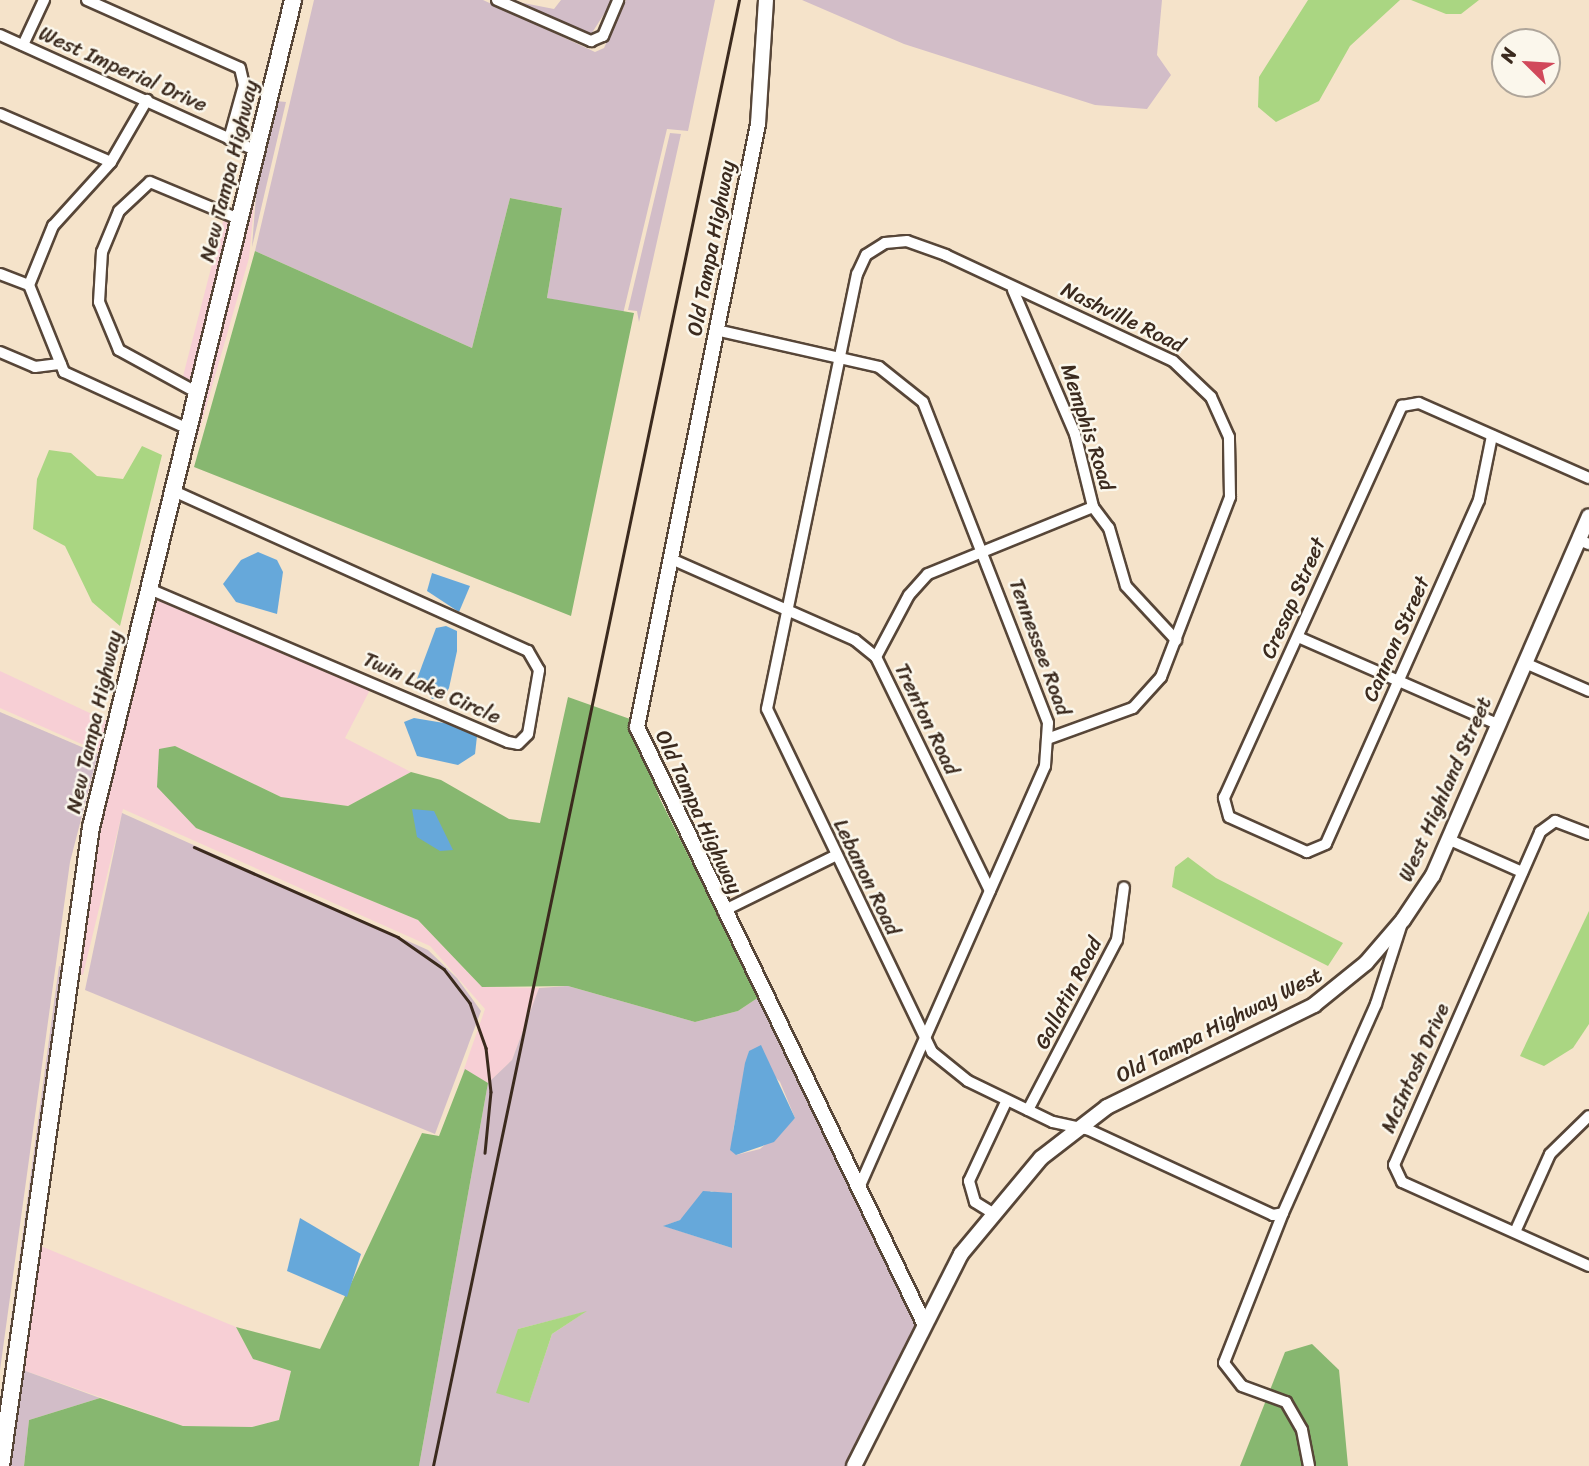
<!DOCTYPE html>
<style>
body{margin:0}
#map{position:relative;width:1589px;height:1466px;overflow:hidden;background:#f5e3ca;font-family:Sriracha,sans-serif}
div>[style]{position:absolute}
.built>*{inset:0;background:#f7cfd5}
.industrial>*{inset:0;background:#d2bdc8}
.green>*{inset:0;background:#aad682}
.forest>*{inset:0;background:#87b770}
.water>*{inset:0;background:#66a8da}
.roads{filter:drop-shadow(2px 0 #574638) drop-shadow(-2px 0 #574638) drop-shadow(0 2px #574638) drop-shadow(0 -2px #574638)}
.street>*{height:10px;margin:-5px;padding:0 5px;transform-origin:5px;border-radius:5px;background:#fff}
.secondary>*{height:14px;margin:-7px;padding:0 7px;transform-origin:7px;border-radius:7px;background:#fff}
.primary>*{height:16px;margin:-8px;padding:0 8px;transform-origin:8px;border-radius:8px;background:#fff}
.rail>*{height:2.5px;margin:-1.25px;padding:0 1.25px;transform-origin:1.25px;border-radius:1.25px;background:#3b2a1e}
span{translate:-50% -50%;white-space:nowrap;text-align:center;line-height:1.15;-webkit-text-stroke:5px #fbf7ec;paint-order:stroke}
.street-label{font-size:21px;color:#3b2a1e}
.north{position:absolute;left:1491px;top:28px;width:70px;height:70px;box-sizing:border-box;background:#fbf7ec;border:2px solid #aea59a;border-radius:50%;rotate:294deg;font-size:19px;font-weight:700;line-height:28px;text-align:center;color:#3b2a1e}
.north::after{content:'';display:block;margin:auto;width:24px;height:32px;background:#d1495b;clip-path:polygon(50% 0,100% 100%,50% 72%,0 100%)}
</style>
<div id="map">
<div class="built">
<i style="clip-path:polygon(259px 156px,249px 258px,196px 442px,189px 443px)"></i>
<i style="clip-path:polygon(224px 218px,233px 221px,192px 385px,182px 380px)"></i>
<i style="clip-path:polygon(151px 595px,372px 686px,345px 738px,411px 772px,348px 806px,281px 797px,175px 746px,196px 828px,418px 920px,482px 987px,539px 988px,512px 1060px,488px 1083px,463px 1072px,485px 1009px,430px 946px,123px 809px,83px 975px,74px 971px,96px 828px)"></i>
<i style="clip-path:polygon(0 671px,109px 722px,102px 753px,0 708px)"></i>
<i style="clip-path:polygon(36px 1244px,236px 1327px,253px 1359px,291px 1371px,279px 1420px,252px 1427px,183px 1426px,20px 1369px)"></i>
</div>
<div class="industrial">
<i style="clip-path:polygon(314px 0,483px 0,595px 52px,604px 48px,626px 0,715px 0,688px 131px,667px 129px,623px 314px,547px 298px,562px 208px,510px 198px,472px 348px,255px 251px)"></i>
<i style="clip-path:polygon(508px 0,554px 9px,561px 0,613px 0,590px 36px)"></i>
<i style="clip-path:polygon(802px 0,1162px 0,1157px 55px,1171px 75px,1147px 109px,1095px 105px,904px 44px)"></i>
<i style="clip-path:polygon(276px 101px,286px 102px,252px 247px,259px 156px)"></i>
<i style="clip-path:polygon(670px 133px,681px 134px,639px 322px,637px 311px,628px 310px)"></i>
<i style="clip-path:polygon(0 712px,98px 754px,70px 862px,0 1370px)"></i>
<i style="clip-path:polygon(122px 813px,428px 950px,457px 978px,481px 1011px,435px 1134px,85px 990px)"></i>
<i style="clip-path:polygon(59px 966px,64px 968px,0 1437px,0 1401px)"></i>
<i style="clip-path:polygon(evenodd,568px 986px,695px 1022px,738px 1011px,759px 997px,918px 1322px,849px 1466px,419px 1466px,488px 1083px,512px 1060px,539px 988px,568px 986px,749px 1051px,780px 1082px,795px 1118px,760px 1149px,736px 1155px,733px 1131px,749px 1051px,568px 986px,711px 1191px,721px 1194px,732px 1248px,664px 1226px,680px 1220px,711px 1191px,568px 986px,585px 1312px,552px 1334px,529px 1402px,518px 1329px,585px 1312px)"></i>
<i style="clip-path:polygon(20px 1369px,100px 1398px,29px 1420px,24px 1466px,7px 1466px)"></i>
</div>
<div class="green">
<i style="clip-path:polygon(1308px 0,1400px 0,1350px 46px,1319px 101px,1276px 122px,1258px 107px,1259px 77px)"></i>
<i style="clip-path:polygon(1411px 0,1479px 0,1461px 14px,1446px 14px)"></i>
<i style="clip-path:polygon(142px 446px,162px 455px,120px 626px,92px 602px,65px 546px,33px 529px,37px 479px,49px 450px,71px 453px,97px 476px,123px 479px)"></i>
<i style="clip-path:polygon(1188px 857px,1216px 878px,1343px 943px,1328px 966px,1172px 887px,1175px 867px)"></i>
<i style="clip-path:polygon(1589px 911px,1589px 1024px,1573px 1048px,1544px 1066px,1520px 1056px)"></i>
<i style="clip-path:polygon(587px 1311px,552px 1334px,529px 1403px,496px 1393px,518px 1329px)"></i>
</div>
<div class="forest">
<i style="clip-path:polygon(510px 198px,562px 208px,547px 298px,634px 313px,571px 616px,194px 467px,255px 251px,472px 348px)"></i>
<i style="clip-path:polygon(568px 697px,630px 719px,660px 799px,759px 997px,738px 1011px,695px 1022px,568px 986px,482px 987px,418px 920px,196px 828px,157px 787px,159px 749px,175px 746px,281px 797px,348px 806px,411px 772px,441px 780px,509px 819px,540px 823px)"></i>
<i style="clip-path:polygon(465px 1069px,488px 1083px,419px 1466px,24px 1466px,29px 1420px,100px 1398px,183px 1426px,252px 1427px,279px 1420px,291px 1371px,253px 1359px,236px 1327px,320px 1349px,422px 1133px,439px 1136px)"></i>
<i style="clip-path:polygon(1312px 1344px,1339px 1370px,1348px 1466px,1240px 1466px,1285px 1352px)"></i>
</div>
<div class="water">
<i style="clip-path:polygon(258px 552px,277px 560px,283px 572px,277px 614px,236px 602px,223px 584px,241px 560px)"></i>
<i style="clip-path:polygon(432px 573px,470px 586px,459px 612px,427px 591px)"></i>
<i style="clip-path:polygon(446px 626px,457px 631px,457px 651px,449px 688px,444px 697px,432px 699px,417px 679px,436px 628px)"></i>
<i style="clip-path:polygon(414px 718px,462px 726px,477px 736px,475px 754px,458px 765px,417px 756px,404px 722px)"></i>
<i style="clip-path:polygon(412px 809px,434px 811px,453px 850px,440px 851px,417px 837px)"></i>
<i style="clip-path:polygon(761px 1045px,795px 1118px,774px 1142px,736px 1155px,730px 1150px,745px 1063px,749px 1051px)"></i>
<i style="clip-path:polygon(703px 1191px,732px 1193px,732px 1248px,663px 1226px,680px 1220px)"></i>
<i style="clip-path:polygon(300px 1218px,361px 1254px,347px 1297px,287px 1271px)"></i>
</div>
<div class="roads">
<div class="street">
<i style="left:87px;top:0;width:167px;rotate:24deg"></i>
<i style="left:240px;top:68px;width:17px;rotate:77deg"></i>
<i style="left:244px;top:85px;width:56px;rotate:105.5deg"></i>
<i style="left:497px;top:0;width:103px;rotate:23.6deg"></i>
<i style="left:591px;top:41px;width:13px;rotate:-23deg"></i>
<i style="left:603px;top:36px;width:39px;rotate:-67deg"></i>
<i style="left:0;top:35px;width:280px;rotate:24.3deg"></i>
<i style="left:23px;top:45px;width:50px;rotate:-65deg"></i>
<i style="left:0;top:114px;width:121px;rotate:23.4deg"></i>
<i style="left:0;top:274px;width:31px;rotate:21deg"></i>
<i style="left:29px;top:285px;width:94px;rotate:68.1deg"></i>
<i style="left:64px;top:372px;width:136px;rotate:24.7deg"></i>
<i style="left:29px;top:285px;width:64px;rotate:-67.9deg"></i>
<i style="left:53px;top:226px;width:86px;rotate:-47.8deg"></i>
<i style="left:111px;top:162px;width:72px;rotate:-59.9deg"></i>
<i style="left:1013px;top:290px;width:157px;rotate:66.7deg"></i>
<i style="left:1075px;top:434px;width:75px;rotate:76.1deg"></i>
<i style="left:1093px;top:507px;width:26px;rotate:53deg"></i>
<i style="left:1109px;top:528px;width:60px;rotate:73.7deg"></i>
<i style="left:1126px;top:586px;width:74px;rotate:47.2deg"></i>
<i style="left:716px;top:330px;width:167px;rotate:12.8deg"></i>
<i style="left:879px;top:367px;width:56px;rotate:38.5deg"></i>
<i style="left:923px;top:402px;width:344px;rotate:68.7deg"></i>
<i style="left:1048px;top:723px;width:43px;rotate:94deg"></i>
<i style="left:1045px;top:766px;width:460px;rotate:113.8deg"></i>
<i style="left:0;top:352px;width:38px;rotate:23deg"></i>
<i style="left:35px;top:367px;width:26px;rotate:-7deg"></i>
<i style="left:196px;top:392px;width:88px;rotate:-151.4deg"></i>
<i style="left:119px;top:350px;width:52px;rotate:-112.6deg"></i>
<i style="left:99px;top:302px;width:50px;rotate:-86.6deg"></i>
<i style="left:102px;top:252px;width:44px;rotate:-67.5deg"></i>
<i style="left:119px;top:211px;width:42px;rotate:-43.1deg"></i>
<i style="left:150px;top:182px;width:96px;rotate:22.6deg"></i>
<i style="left:1492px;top:436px;width:65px;rotate:101.5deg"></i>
<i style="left:1479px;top:500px;width:376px;rotate:114deg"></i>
<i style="left:1326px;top:844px;width:21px;rotate:157deg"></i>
<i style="left:1307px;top:852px;width:85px;rotate:-155.8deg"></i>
<i style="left:1229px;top:817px;width:20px;rotate:-105deg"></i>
<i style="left:1224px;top:798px;width:431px;rotate:-65.6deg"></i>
<i style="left:1402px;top:406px;width:17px;rotate:-10deg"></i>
<i style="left:1419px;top:403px;width:186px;rotate:23.8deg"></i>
<i style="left:1579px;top:540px;width:11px;rotate:22deg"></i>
<i style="left:669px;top:558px;width:203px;rotate:23.8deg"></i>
<i style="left:855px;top:640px;width:27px;rotate:39deg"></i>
<i style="left:876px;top:657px;width:260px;rotate:64deg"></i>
<i style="left:147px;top:588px;width:392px;rotate:23.1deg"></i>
<i style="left:508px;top:742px;width:10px;rotate:11deg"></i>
<i style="left:518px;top:744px;width:14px;rotate:-45deg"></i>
<i style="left:528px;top:734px;width:65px;rotate:-80.2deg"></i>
<i style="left:539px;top:670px;width:22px;rotate:-120deg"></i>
<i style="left:528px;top:651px;width:391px;rotate:-155.7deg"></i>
<i style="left:1298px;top:637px;width:217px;rotate:23.6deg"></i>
<i style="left:876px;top:657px;width:70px;rotate:-62deg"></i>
<i style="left:909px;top:595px;width:28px;rotate:-48deg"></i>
<i style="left:928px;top:574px;width:178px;rotate:-22.1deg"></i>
<i style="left:1525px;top:663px;width:70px;rotate:23.6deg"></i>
<i style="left:1050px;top:738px;width:88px;rotate:-19.9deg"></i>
<i style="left:1133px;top:708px;width:42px;rotate:-47.9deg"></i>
<i style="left:1161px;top:677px;width:193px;rotate:-69deg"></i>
<i style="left:1230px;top:497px;width:60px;rotate:-91deg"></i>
<i style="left:1229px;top:437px;width:44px;rotate:-114.2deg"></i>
<i style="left:1211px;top:397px;width:52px;rotate:-136.5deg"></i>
<i style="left:1173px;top:361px;width:251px;rotate:-155deg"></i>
<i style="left:946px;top:255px;width:41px;rotate:-160.3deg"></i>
<i style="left:907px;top:241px;width:22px;rotate:175deg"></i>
<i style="left:885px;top:243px;width:22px;rotate:148deg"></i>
<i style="left:866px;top:255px;width:21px;rotate:115deg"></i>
<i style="left:857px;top:274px;width:444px;rotate:101.7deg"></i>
<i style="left:767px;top:709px;width:381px;rotate:64.3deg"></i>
<i style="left:932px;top:1052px;width:46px;rotate:38.9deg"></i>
<i style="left:968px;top:1081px;width:94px;rotate:25.8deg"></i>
<i style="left:1053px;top:1122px;width:35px;rotate:12deg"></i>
<i style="left:1087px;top:1129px;width:205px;rotate:24.8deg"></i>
<i style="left:1273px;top:1215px;width:10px;rotate:-11deg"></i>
<i style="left:1283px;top:1213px;width:229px;rotate:-66deg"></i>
<i style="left:1376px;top:1004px;width:88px;rotate:-72.2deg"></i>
<i style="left:1450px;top:840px;width:79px;rotate:24deg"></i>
<i style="left:723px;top:911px;width:125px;rotate:-26.2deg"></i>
<i style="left:1028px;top:1110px;width:192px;rotate:-62.4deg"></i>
<i style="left:1117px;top:940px;width:53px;rotate:-82.5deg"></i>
<i style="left:991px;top:1212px;width:19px;rotate:-148deg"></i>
<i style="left:975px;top:1202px;width:22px;rotate:-106deg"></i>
<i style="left:969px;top:1181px;width:89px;rotate:-64.9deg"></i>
<i style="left:1283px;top:1213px;width:161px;rotate:111.5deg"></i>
<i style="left:1224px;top:1363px;width:29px;rotate:52deg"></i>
<i style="left:1242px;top:1386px;width:47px;rotate:20deg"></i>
<i style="left:1286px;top:1402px;width:32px;rotate:60deg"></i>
<i style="left:1302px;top:1430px;width:37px;rotate:79deg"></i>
<i style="left:1515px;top:1232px;width:85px;rotate:-65.8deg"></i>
<i style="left:1550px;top:1154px;width:54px;rotate:-44.3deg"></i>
<i style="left:1589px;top:1266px;width:205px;rotate:-155.8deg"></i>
<i style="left:1402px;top:1182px;width:19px;rotate:-115deg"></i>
<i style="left:1394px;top:1165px;width:364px;rotate:-66.3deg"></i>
<i style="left:1540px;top:832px;width:19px;rotate:-36deg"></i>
<i style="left:1555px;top:821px;width:36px;rotate:21deg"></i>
</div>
<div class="secondary">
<i style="left:766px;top:0;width:124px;rotate:93.7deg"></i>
<i style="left:758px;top:124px;width:615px;rotate:101.35deg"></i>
<i style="left:637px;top:727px;width:662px;rotate:64.29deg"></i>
<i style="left:854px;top:1466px;width:237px;rotate:-63.2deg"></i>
<i style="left:961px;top:1254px;width:125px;rotate:-50.2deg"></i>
<i style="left:1041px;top:1158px;width:83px;rotate:-37.7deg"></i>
<i style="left:1107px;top:1107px;width:231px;rotate:-26.2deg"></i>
<i style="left:1314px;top:1005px;width:67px;rotate:-38.9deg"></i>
<i style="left:1366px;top:963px;width:57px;rotate:-49.3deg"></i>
<i style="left:1403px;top:920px;width:54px;rotate:-56.3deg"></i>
<i style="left:1433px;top:875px;width:391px;rotate:-66.5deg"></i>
</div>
<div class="primary">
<i style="left:1px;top:1466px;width:645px;rotate:-81.98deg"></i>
<i style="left:91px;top:827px;width:851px;rotate:-76.27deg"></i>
</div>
</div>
<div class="rail">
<i style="left:194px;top:847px;width:223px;rotate:23.8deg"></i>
<i style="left:398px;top:937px;width:56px;rotate:34.8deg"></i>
<i style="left:444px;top:969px;width:43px;rotate:52.6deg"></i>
<i style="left:470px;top:1003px;width:48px;rotate:70.4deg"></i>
<i style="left:486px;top:1048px;width:44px;rotate:83.5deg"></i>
<i style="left:491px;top:1092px;width:61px;rotate:95.6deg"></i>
<i style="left:433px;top:1466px;width:1498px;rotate:-78.21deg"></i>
</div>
<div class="street-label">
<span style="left:123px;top:69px;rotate:24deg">West Imperial Drive</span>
<span style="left:229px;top:171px;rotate:-76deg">New Tampa Highway</span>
<span style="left:711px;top:248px;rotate:-79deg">Old Tampa Highway</span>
<span style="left:1123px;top:317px;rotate:26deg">Nashville Road</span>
<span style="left:1088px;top:427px;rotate:72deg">Memphis Road</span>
<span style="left:1293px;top:598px;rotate:-66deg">Cresap Street</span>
<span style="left:1396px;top:639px;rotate:-66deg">Cannon Street</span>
<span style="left:1040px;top:647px;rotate:70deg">Tennessee Road</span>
<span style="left:432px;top:688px;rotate:24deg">Twin Lake Circle</span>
<span style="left:927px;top:719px;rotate:64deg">Trenton Road</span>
<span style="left:94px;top:722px;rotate:-77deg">New Tampa Highway</span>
<span style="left:1445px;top:789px;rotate:-66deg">West Highland Street</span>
<span style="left:699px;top:812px;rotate:65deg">Old Tampa Highway</span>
<span style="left:867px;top:877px;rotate:64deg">Lebanon Road</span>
<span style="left:1068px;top:993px;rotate:-63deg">Gallatin Road</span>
<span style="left:1219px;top:1025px;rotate:-27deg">Old Tampa Highway West</span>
<span style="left:1415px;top:1068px;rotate:-66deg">McIntosh Drive</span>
</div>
<div class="north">N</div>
</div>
